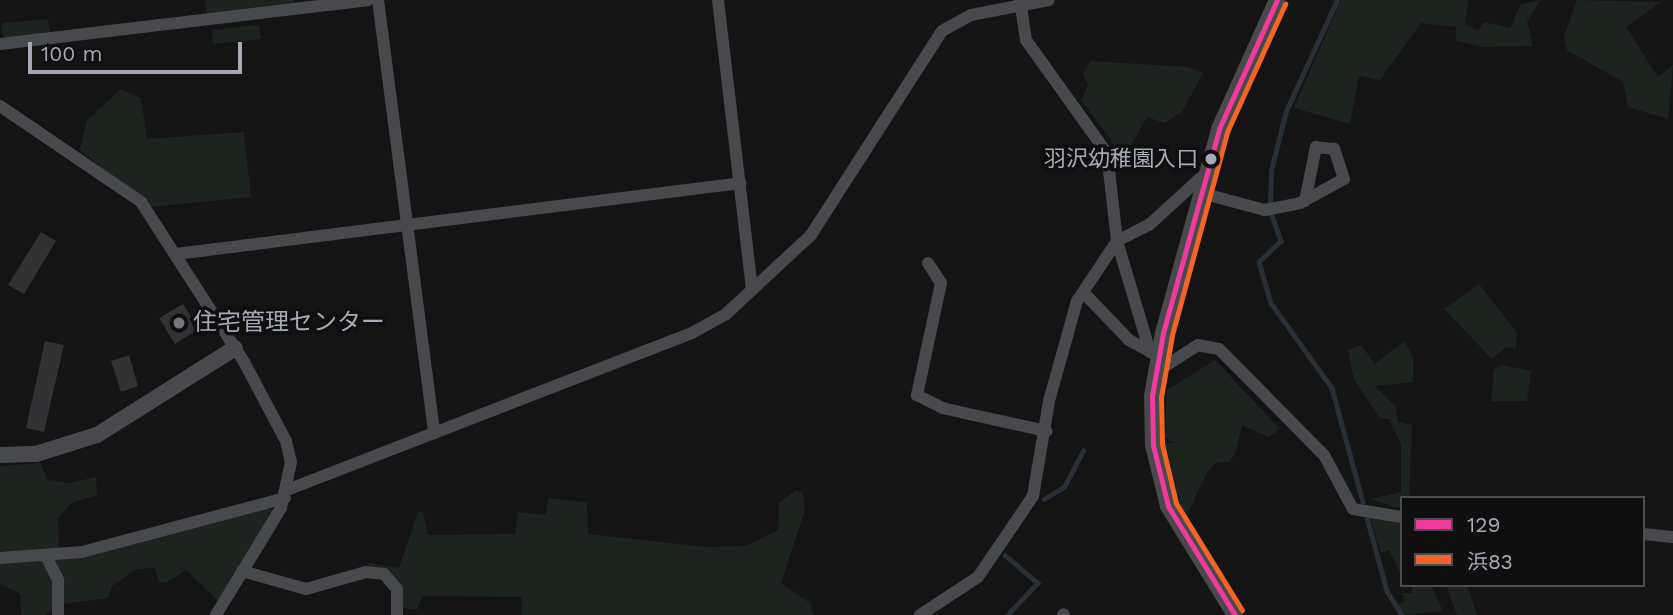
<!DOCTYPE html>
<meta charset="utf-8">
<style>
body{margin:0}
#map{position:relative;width:1673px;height:615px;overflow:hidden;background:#141414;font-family:"Work Sans","Noto Sans JP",sans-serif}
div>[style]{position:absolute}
.green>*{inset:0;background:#1d231e}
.stream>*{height:4.5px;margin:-2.25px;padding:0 2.25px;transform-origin:2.25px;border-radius:2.25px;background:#282f36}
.building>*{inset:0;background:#323234}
.minor>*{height:12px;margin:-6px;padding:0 6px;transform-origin:6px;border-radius:6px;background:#48494d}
.tertiary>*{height:16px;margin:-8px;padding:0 8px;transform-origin:8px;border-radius:8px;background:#48494d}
.bus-1>*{height:5px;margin:-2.5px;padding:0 2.5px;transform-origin:2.5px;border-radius:2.5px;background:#f13a9d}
.bus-2>*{height:5px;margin:-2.5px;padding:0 2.5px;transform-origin:2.5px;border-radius:2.5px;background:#f26522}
.dots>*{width:19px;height:19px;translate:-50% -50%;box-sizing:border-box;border:4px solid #0f0f10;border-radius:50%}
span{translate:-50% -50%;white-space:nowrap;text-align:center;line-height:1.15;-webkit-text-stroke:7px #0f0f10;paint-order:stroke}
.bus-label{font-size:22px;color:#a5aab6}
.right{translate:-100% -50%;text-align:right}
.poi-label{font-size:24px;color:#a5aab6}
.left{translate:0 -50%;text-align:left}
.legend{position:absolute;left:1400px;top:496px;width:245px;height:91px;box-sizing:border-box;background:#0f0f10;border:2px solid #4b4d52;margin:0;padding:9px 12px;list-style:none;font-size:21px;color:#a5aab6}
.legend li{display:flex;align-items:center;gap:14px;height:35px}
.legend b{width:35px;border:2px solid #4b4d52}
.scale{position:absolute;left:28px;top:42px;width:214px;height:32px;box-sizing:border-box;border:4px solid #a5aab6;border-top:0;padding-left:9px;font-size:21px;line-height:24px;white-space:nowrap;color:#a5aab6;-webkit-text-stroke:5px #0f0f10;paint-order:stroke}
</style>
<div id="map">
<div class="green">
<i style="clip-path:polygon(205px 0,294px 0,295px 7px,207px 16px)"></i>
<i style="clip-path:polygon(1341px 0,1469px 0,1465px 24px,1478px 31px,1484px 22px,1510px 28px,1521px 4px,1541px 0,1527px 21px,1533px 46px,1484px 47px,1456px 41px,1456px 27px,1421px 23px,1380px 80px,1359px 76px,1350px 124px,1294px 108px)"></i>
<i style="clip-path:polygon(1577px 0,1661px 2px,1626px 27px,1658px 77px,1673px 65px,1668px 119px,1628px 107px,1623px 82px,1567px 50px,1564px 36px)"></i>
<i style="clip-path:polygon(48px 19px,50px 35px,6px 39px,2px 34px,2px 23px)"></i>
<i style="clip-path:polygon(259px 25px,261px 39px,213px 44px,212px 30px)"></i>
<i style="clip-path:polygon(1090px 61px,1189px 67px,1203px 73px,1182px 112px,1164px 123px,1147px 117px,1120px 165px,1111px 140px,1081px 100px,1088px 85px,1083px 74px)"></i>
<i style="clip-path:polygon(121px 89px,141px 98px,147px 139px,244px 132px,251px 197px,150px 207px,80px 150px,87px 120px)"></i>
<i style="clip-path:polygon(1479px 284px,1517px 333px,1516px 349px,1506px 347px,1492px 359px,1444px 309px)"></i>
<i style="clip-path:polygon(1404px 341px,1413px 357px,1413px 382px,1375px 386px,1396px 407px,1398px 422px,1412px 425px,1409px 498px,1402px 498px,1402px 507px,1393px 507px,1371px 499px,1401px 492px,1401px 444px,1389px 419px,1380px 419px,1354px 380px,1348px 350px,1361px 345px,1375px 364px)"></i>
<i style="clip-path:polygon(1215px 360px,1280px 429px,1268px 437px,1242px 425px,1236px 452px,1229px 462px,1216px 463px,1208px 471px,1184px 521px,1165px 443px,1173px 443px,1165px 437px,1167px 390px)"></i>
<i style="clip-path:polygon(1501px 365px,1531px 371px,1527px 401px,1491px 401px,1494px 370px)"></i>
<i style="clip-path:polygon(40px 463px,48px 480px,70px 483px,96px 477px,97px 495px,72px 503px,58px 518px,59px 546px,51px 555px,0 553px,0 466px)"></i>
<i style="clip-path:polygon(796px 490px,803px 493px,805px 510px,781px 583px,810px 603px,814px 615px,521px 615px,522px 597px,422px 596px,417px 610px,403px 608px,401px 590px,368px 569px,369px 563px,399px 568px,418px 512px,423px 512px,428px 535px,515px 534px,518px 512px,546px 515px,548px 498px,587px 502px,588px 534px,707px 547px,746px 546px,778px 530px,779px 503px)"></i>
<i style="clip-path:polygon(266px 509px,278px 509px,218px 601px,186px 570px,166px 583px,159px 582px,154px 567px,135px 570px,112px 586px,108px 598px,56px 605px,46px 615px,21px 615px,20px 594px,0 584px,0 562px,95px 555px)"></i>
<i style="clip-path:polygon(1369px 514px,1402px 521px,1402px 576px,1389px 550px,1381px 553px)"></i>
<i style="clip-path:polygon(1412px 585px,1431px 585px,1443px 611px,1403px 615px,1397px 605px,1405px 602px,1402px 593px,1412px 593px)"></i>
<i style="clip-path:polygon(1446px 585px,1467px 585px,1477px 615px,1457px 615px)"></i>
</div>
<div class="stream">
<i style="left:1270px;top:204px;width:34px;rotate:-88deg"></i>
<i style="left:1271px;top:170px;width:61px;rotate:-75.7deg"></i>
<i style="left:1286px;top:111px;width:122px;rotate:-65.3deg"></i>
<i style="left:1272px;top:215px;width:28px;rotate:71deg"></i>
<i style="left:1281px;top:241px;width:30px;rotate:136deg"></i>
<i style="left:1259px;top:262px;width:43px;rotate:73.7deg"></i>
<i style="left:1271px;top:303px;width:105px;rotate:54.3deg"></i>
<i style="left:1332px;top:388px;width:118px;rotate:74.8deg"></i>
<i style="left:1044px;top:499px;width:23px;rotate:-31deg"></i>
<i style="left:1064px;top:487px;width:41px;rotate:-62.2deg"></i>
<i style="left:1366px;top:514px;width:80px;rotate:74.7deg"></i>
<i style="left:1387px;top:591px;width:28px;rotate:58deg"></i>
<i style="left:1005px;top:555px;width:43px;rotate:40.3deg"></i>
<i style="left:1038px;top:583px;width:44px;rotate:133.2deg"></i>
</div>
<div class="building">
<i style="clip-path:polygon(41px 232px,56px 241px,24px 294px,8px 285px)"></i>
<i style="clip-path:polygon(183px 304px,199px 329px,175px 344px,159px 318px)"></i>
<i style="clip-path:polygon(45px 341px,64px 345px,44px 432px,26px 428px)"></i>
<i style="clip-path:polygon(129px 355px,138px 386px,121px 392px,111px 361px)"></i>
</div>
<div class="minor">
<i style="left:378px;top:0;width:437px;rotate:82.6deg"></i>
<i style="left:718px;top:0;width:292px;rotate:83.3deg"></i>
<i style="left:1020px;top:0;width:40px;rotate:81.5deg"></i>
<i style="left:1026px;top:40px;width:139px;rotate:54.4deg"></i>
<i style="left:1107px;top:153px;width:89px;rotate:83.5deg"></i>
<i style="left:1117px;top:241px;width:116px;rotate:73.4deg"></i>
<i style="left:0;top:44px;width:370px;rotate:-6.8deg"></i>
<i style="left:0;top:106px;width:171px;rotate:34.2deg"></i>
<i style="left:141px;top:202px;width:190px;rotate:57.2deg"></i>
<i style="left:244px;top:362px;width:89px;rotate:62deg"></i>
<i style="left:286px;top:441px;width:22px;rotate:77deg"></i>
<i style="left:291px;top:462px;width:47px;rotate:102.3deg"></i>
<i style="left:281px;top:508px;width:125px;rotate:121.3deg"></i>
<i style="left:1201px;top:193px;width:66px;rotate:14.9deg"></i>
<i style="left:1265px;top:210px;width:36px;rotate:-11deg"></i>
<i style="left:1300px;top:203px;width:50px;rotate:-28.6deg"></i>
<i style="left:1344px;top:179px;width:32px;rotate:-108deg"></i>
<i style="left:1334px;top:149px;width:18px;rotate:-174deg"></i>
<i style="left:1316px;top:147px;width:55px;rotate:101.5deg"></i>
<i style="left:176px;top:254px;width:569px;rotate:-7.16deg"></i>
<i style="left:928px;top:263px;width:24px;rotate:57deg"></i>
<i style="left:941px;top:283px;width:115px;rotate:102.1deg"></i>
<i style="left:917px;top:395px;width:28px;rotate:27deg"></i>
<i style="left:942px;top:408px;width:107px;rotate:12.5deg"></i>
<i style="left:1083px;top:292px;width:66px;rotate:46.2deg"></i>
<i style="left:1129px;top:340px;width:26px;rotate:29deg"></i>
<i style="left:1156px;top:372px;width:50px;rotate:-32.7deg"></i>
<i style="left:1198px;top:345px;width:21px;rotate:11deg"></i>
<i style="left:1219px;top:349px;width:149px;rotate:45.3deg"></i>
<i style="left:1324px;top:455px;width:61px;rotate:61.8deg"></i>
<i style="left:1353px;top:509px;width:50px;rotate:9.3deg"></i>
<i style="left:287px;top:490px;width:434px;rotate:-21.2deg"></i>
<i style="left:692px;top:333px;width:39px;rotate:-29deg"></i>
<i style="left:726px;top:314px;width:116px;rotate:-42.9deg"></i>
<i style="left:811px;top:235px;width:242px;rotate:-57.3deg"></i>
<i style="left:942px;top:31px;width:33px;rotate:-29deg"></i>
<i style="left:971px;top:15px;width:79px;rotate:-10.9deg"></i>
<i style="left:1643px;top:534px;width:30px;rotate:6deg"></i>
<i style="left:0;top:558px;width:82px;rotate:-4.2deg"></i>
<i style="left:82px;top:552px;width:210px;rotate:-14.9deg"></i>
<i style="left:47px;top:558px;width:25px;rotate:63deg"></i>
<i style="left:58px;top:580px;width:35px;rotate:90deg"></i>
<i style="left:242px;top:571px;width:66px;rotate:15.7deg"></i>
<i style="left:306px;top:589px;width:62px;rotate:-15.8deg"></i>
<i style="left:366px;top:572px;width:18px;rotate:6deg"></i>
<i style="left:384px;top:574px;width:20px;rotate:49deg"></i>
<i style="left:397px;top:589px;width:26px;rotate:90deg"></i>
<i style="left:920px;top:615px;width:69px;rotate:-33.2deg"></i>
<i style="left:978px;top:577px;width:98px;rotate:-55.8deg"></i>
<i style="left:1033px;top:496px;width:96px;rotate:-80.4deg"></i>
<i style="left:1049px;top:401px;width:104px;rotate:-74.4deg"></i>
<i style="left:1077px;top:301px;width:72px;rotate:-56.3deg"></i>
<i style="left:1117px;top:241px;width:36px;rotate:-27deg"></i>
<i style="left:1149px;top:225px;width:77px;rotate:-42.4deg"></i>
<i style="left:1063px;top:615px;width:1px;rotate:-45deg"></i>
</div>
<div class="tertiary">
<i style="left:0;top:455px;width:36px;rotate:-2deg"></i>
<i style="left:36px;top:454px;width:64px;rotate:-17.3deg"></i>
<i style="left:97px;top:435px;width:163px;rotate:-32.2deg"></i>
<i style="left:1235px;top:615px;width:128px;rotate:-121.6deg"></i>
<i style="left:1168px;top:506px;width:63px;rotate:-103.8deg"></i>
<i style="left:1153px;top:445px;width:49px;rotate:-91.2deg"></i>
<i style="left:1152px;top:396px;width:64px;rotate:-80.1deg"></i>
<i style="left:1163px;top:333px;width:212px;rotate:-74.6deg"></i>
<i style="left:1219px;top:129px;width:141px;rotate:-65.8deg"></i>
</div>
<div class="bus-1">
<i style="left:1235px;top:615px;width:128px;rotate:-121.6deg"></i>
<i style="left:1168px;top:506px;width:63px;rotate:-103.8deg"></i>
<i style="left:1153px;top:445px;width:49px;rotate:-91.2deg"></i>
<i style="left:1152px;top:396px;width:64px;rotate:-80.1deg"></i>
<i style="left:1163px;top:333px;width:212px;rotate:-74.6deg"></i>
<i style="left:1219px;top:129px;width:141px;rotate:-65.8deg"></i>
</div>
<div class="bus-2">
<i style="left:1242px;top:610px;width:126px;rotate:-121.7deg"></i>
<i style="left:1176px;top:503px;width:61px;rotate:-103.3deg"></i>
<i style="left:1162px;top:444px;width:47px;rotate:-91.2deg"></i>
<i style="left:1161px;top:397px;width:63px;rotate:-79.9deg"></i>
<i style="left:1172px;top:335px;width:210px;rotate:-74.8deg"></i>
<i style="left:1227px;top:132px;width:141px;rotate:-65.6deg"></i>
</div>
<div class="dots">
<i style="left:1211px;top:159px;background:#a5aab6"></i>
<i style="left:179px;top:323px;background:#72767d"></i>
</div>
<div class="bus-label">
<span class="right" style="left:1198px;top:159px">羽沢幼稚園入口</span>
</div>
<div class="poi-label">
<span class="left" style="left:193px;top:323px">住宅管理センター</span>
</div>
<ul class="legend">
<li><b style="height:9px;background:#f13a9d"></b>129</li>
<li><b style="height:9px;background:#f26522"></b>浜83</li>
</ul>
<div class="scale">100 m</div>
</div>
